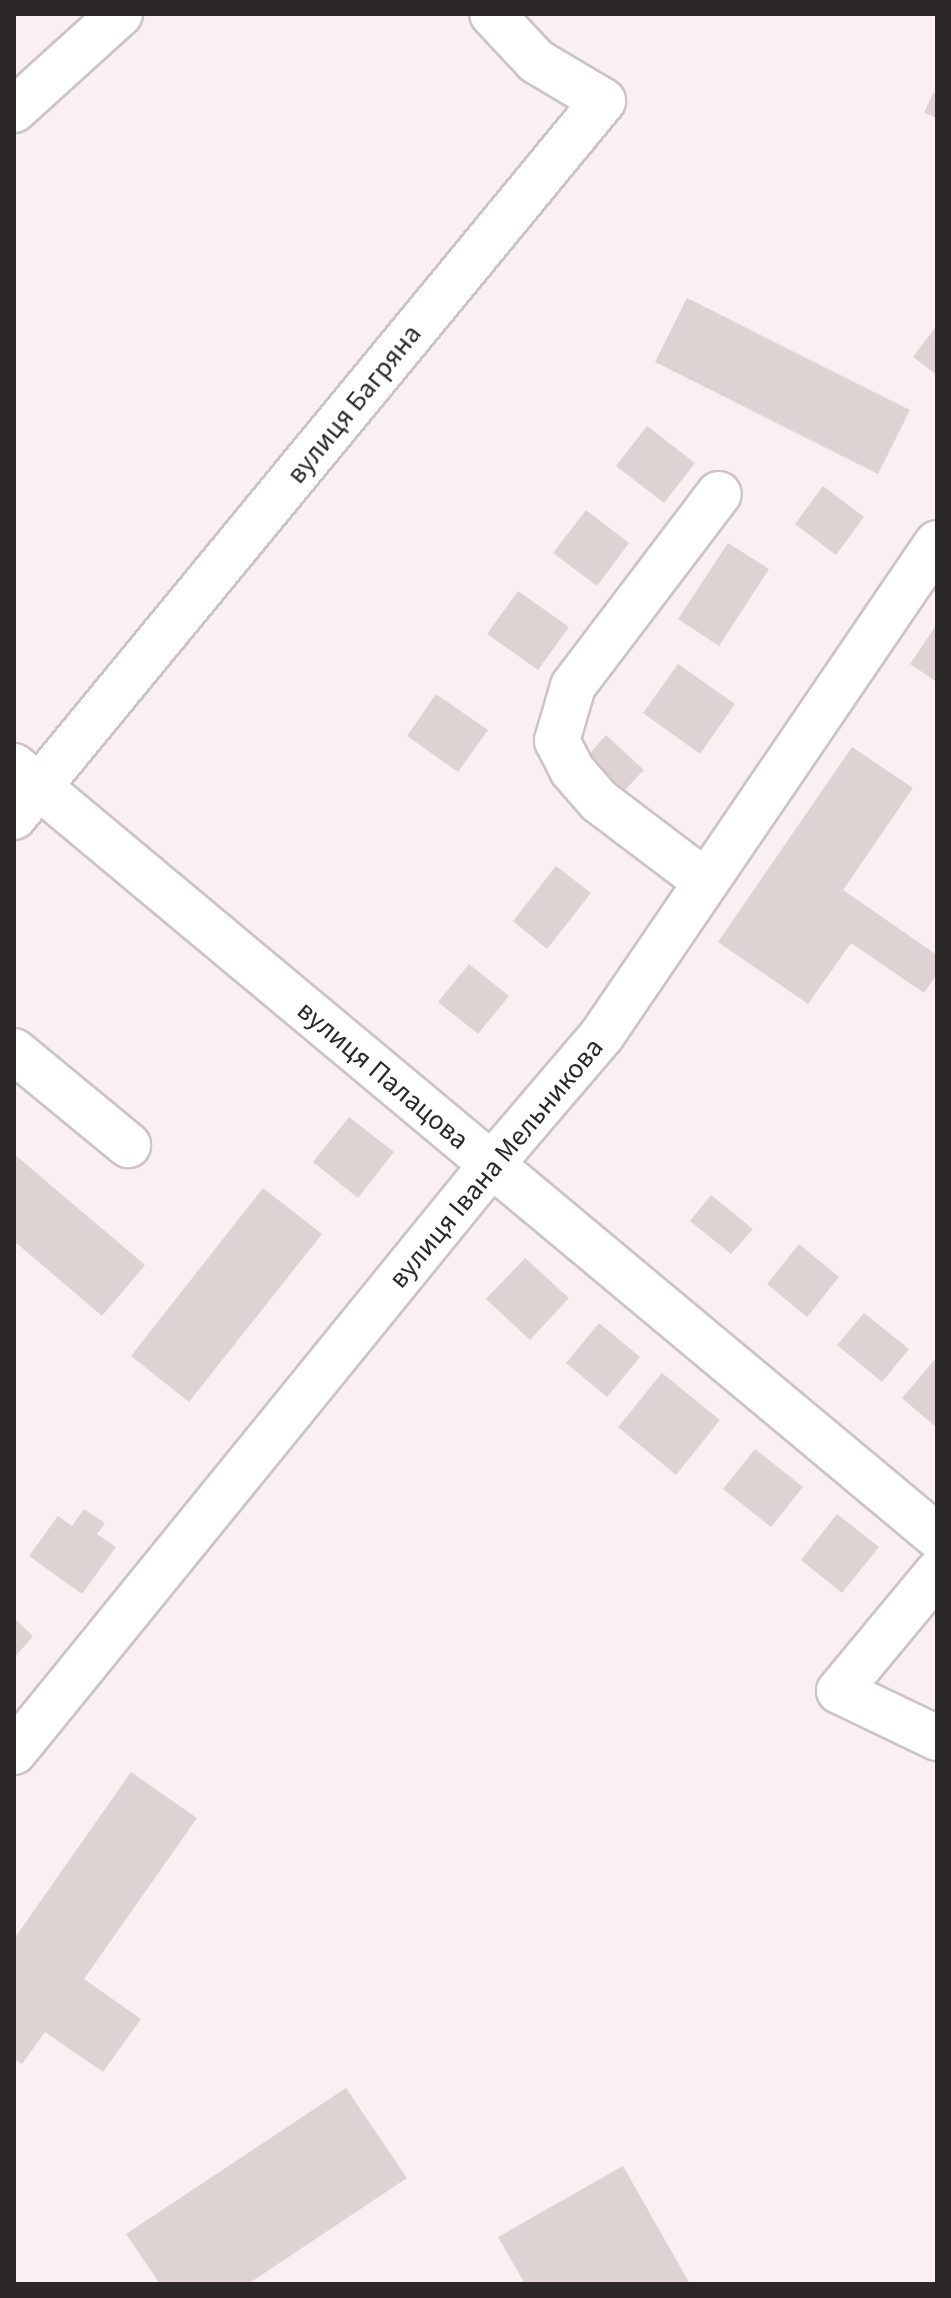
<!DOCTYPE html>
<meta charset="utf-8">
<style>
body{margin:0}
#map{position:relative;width:951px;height:2298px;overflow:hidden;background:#faf0f4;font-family:"Source Sans 3",sans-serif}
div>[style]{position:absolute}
.building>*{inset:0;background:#ded3d2}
.roads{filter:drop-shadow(2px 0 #cdc3c7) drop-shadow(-2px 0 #cdc3c7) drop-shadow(0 2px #cdc3c7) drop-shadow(0 -2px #cdc3c7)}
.minor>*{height:44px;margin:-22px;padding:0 22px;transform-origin:22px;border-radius:22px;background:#fff}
span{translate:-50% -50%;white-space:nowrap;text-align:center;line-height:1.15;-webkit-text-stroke:8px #fff;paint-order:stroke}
.street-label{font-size:28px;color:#2c282a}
.frame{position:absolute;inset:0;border:16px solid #2c282a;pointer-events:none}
</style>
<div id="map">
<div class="building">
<i style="clip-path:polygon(933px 93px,937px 95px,937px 118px,924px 113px)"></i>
<i style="clip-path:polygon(687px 298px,910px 410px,878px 474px,655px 362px)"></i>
<i style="clip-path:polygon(937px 325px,937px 375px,913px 357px)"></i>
<i style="clip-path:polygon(647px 426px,695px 463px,664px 503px,616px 466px)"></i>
<i style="clip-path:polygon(823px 486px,864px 517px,836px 555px,795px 524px)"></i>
<i style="clip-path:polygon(586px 510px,629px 543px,597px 586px,553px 553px)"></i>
<i style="clip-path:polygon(728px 543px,769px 569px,719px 646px,678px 619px)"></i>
<i style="clip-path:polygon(518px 591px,569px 627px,538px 670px,487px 634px)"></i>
<i style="clip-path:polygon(937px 624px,937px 682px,910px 664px)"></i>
<i style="clip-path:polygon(678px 664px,735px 704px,700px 754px,643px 713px)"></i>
<i style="clip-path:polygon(436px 694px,488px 730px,458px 772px,407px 736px)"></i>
<i style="clip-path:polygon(606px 735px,644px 770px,622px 793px,584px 760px)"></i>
<i style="clip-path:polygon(852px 747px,913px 788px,843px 890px,937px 955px,937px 974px,924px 993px,851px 943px,808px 1004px,718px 942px)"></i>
<i style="clip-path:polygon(556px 866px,591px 893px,547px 949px,513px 921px)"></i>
<i style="clip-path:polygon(469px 964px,509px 996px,478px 1034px,438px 1002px)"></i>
<i style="clip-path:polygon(349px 1117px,394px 1152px,358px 1198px,313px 1162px)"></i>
<i style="clip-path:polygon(14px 1154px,145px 1265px,102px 1316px,14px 1241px)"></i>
<i style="clip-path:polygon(263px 1188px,322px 1234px,189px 1402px,131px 1356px)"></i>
<i style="clip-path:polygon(711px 1195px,753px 1229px,731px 1254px,690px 1221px)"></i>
<i style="clip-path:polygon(799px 1244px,839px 1277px,807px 1317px,767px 1284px)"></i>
<i style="clip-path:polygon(525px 1258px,569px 1298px,530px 1340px,486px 1299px)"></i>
<i style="clip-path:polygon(864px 1313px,909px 1349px,882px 1382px,837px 1345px)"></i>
<i style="clip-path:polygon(599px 1323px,640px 1357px,607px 1397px,566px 1363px)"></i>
<i style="clip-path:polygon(937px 1357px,937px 1428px,902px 1398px)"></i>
<i style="clip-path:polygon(662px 1373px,720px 1420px,676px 1475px,618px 1427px)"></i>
<i style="clip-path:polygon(755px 1449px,803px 1487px,771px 1527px,723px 1489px)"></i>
<i style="clip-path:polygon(84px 1509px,105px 1523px,97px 1534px,116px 1547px,82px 1594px,29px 1556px,58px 1516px,72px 1526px)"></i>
<i style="clip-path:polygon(837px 1514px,879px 1547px,842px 1593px,801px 1560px)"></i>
<i style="clip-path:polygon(14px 1618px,33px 1636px,14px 1658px)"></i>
<i style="clip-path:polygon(131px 1772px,197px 1818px,84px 1979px,141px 2019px,103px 2072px,45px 2032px,22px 2064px,14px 2059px,14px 1939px)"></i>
<i style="clip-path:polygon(346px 2088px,407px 2178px,248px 2284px,160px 2284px,126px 2234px)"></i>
<i style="clip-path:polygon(623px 2166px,690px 2284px,525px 2284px,498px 2237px)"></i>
</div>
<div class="roads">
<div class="minor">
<i style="left:14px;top:110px;width:143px;rotate:-42.2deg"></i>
<i style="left:14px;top:766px;width:1202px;rotate:39.84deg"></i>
<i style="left:14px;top:817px;width:927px;rotate:-50.56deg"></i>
<i style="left:603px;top:101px;width:78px;rotate:-149.2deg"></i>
<i style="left:536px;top:61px;width:64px;rotate:-133.1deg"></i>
<i style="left:706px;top:882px;width:134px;rotate:-142.9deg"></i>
<i style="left:599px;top:801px;width:41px;rotate:-131.1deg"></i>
<i style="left:572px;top:770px;width:33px;rotate:-117deg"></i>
<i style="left:557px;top:741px;width:57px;rotate:-73.8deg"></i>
<i style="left:573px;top:686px;width:241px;rotate:-52.8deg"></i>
<i style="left:14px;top:1051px;width:148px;rotate:39.5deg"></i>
<i style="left:937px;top:1573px;width:153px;rotate:129.7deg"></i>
<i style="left:839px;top:1691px;width:109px;rotate:25.6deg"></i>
<i style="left:14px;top:1752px;width:756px;rotate:-50.9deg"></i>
<i style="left:491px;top:1165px;width:171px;rotate:-49.5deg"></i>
<i style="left:602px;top:1035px;width:595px;rotate:-55.75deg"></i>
</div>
</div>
<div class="street-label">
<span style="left:354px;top:404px;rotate:-51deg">вулиця Багряна</span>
<span style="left:383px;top:1075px;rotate:40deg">вулиця Палацова</span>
<span style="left:496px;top:1163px;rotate:-50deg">вулиця Івана Мельникова</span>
</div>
<div class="frame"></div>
</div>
